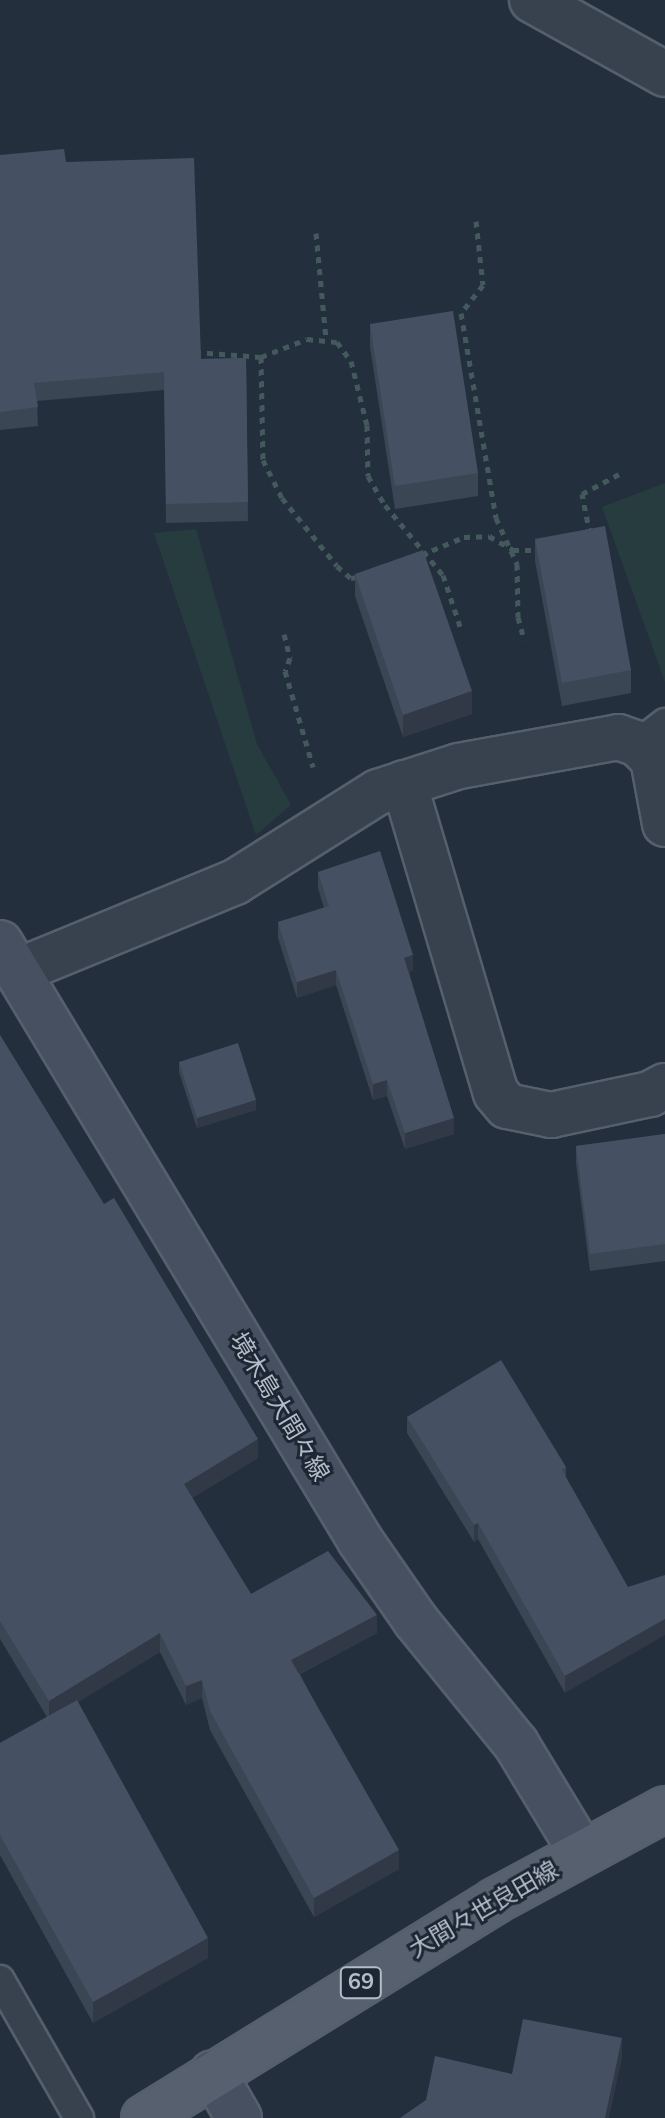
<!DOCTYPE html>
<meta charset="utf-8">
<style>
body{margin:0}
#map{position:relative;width:665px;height:2118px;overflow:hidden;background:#242f3e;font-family:"Nunito Sans","Noto Sans JP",sans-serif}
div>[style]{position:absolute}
.green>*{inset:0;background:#263c3f}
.path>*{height:5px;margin-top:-2.5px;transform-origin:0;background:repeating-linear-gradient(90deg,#44595c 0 6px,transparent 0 12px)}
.roads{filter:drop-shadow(2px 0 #565f6c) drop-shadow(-2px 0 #565f6c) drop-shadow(0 2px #565f6c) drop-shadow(0 -2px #565f6c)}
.lane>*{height:28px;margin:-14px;padding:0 14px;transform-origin:14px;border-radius:14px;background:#38414e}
.street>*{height:44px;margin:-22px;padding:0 22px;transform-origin:22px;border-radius:22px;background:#38414e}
.secondary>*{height:44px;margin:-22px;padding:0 22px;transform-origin:22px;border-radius:22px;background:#465061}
.primary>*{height:44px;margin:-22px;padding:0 22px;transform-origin:22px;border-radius:22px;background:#56606e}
.wall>*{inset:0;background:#3b4654}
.shaded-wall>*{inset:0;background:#303945}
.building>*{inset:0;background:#455162}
span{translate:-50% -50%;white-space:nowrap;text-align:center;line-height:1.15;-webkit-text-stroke:6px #1d2633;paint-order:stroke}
.shield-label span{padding:2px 6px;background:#1d2633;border:2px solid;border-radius:6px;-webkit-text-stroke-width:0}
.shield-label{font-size:22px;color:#b4bcc9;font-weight:700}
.street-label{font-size:24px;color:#b4bcc9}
</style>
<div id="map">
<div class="green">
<i style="clip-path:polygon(665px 483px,665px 682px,602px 507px)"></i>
<i style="clip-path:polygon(196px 529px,257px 744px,291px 805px,256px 835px,154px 533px)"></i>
</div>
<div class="path">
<i style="left:476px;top:221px;width:64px;rotate:83.8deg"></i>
<i style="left:483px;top:285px;width:36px;rotate:128deg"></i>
<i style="left:461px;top:313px;width:208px;rotate:80.3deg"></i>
<i style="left:496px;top:518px;width:51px;rotate:65.5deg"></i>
<i style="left:517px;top:564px;width:53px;rotate:88.9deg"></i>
<i style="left:518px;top:617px;width:24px;rotate:75deg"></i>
<i style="left:316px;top:233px;width:105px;rotate:84.6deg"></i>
<i style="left:195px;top:352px;width:66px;rotate:4.3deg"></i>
<i style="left:261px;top:357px;width:103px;rotate:88.9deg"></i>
<i style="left:263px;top:460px;width:42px;rotate:63.4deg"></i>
<i style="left:282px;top:498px;width:87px;rotate:51deg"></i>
<i style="left:337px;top:566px;width:18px;rotate:41deg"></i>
<i style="left:351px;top:578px;width:8px;rotate:-7deg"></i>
<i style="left:261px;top:357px;width:49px;rotate:-21.4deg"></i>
<i style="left:307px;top:339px;width:30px;rotate:6deg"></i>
<i style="left:337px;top:342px;width:24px;rotate:54deg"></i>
<i style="left:351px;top:361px;width:66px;rotate:76deg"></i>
<i style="left:367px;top:425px;width:51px;rotate:88.9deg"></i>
<i style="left:368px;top:476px;width:34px;rotate:60deg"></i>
<i style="left:385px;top:505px;width:91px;rotate:50.4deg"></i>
<i style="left:443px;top:575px;width:57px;rotate:71.6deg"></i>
<i style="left:590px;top:534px;width:41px;rotate:-101.3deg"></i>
<i style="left:582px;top:494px;width:47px;rotate:-28.2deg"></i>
<i style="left:421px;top:555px;width:47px;rotate:-22.7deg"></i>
<i style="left:464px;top:537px;width:25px;rotate:-2deg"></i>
<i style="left:489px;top:536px;width:28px;rotate:30deg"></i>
<i style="left:513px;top:550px;width:27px"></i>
<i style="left:284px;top:634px;width:25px;rotate:76deg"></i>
<i style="left:290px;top:658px;width:14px;rotate:111deg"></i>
<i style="left:285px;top:671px;width:100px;rotate:73.7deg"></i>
</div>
<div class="roads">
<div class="lane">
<i style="left:638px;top:744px;width:34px;rotate:-38deg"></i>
<i style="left:0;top:1980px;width:159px;rotate:60.2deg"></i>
</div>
<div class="street">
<i style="left:532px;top:0;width:152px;rotate:29.1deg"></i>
<i style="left:404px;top:783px;width:323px;rotate:73.5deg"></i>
<i style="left:496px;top:1093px;width:17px;rotate:50deg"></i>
<i style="left:507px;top:1106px;width:45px;rotate:11.6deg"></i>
<i style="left:551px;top:1115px;width:101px;rotate:-12deg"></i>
<i style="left:650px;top:1094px;width:17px;rotate:-28deg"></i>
<i style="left:18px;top:971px;width:235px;rotate:-22.3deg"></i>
<i style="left:235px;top:882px;width:169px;rotate:-32.2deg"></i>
<i style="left:378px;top:792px;width:85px;rotate:-17.8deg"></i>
<i style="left:459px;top:766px;width:162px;rotate:-10.3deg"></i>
<i style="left:618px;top:737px;width:21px;rotate:19deg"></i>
<i style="left:638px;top:744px;width:21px;rotate:45deg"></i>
<i style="left:653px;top:759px;width:66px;rotate:79.5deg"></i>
</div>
<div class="secondary">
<i style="left:0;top:943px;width:697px;rotate:58.91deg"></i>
<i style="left:360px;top:1540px;width:98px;rotate:55.3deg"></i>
<i style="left:416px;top:1621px;width:159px;rotate:50.9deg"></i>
<i style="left:516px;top:1744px;width:127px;rotate:58.8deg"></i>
<i style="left:213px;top:2073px;width:52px;rotate:60deg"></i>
</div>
<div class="primary">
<i style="left:144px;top:2118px;width:413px;rotate:-31.7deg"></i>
<i style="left:495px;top:1901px;width:193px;rotate:-28.4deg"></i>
</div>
</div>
<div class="wall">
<i style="clip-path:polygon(0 155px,66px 162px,201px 359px,246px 358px,248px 521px,166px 523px,164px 390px,37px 401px,38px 426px,0 430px)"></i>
<i style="clip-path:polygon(370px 324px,478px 473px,478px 496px,395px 509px,370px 347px)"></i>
<i style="clip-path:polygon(535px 539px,631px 670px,631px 693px,562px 706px,535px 561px)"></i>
<i style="clip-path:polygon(355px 574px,472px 714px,403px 737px,355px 596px)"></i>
<i style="clip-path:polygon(318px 872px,413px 970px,409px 972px,454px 1134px,405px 1149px,387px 1096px,373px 1100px,336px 985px,297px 998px,278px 938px,278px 922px,324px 908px,318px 888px)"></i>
<i style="clip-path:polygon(0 1035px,258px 1458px,192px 1498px,251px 1594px,377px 1633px,300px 1674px,399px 1869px,314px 1917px,210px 1730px,202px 1698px,186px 1705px,160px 1652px,78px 1702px,208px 1958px,93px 2023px,0 1855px,0 1743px,47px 1717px,0 1639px)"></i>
<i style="clip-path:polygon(179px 1062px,256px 1110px,197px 1128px,179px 1072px)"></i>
<i style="clip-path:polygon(665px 1134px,665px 1261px,590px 1271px,576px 1163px,576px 1146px)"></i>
<i style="clip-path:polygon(407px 1417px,566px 1467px,565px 1693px,478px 1539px,474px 1542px,407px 1433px)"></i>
</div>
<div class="shaded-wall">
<i style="clip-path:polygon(472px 691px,472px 714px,403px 737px,403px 715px)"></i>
<i style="clip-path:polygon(413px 955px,413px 970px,404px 973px,404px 958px)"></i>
<i style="clip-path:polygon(336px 970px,336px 985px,297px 998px,297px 982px)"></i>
<i style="clip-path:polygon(387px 1080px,387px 1096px,373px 1100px,373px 1084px)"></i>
<i style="clip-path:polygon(256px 1100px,256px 1110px,197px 1128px,197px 1118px)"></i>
<i style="clip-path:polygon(454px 1118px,454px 1134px,405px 1149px,405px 1133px)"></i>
<i style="clip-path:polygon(258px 1439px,258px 1458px,184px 1503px,184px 1484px)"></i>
<i style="clip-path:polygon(478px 1523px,478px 1539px,474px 1542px,474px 1525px)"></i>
<i style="clip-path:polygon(377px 1615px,377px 1633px,291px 1678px,291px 1660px)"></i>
<i style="clip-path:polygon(665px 1619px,665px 1635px,565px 1693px,565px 1676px)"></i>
<i style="clip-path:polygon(160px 1633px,160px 1652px,49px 1720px,49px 1701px)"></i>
<i style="clip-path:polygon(202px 1680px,202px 1698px,186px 1705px,186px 1686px)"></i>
<i style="clip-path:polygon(399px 1850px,399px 1869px,314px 1917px,314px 1898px)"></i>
<i style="clip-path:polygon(208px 1938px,208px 1958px,93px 2023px,93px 2002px)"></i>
<i style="clip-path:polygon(622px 2038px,622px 2058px,609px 2118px,605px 2118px)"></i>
</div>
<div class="building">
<i style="clip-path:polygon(64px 149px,66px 162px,194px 158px,201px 359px,246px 358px,248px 502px,166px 504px,164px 372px,34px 383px,38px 407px,0 412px,0 155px)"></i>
<i style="clip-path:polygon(453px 311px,478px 473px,395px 486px,370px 324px)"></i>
<i style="clip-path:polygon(605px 526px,631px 670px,562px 683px,535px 539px)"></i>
<i style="clip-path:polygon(423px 550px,472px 691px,403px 715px,355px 574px)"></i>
<i style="clip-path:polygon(380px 851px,413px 955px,404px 958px,454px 1118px,405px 1133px,387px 1080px,373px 1084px,336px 970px,297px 982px,278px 922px,329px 906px,318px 872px)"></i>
<i style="clip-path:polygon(0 1035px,104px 1204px,114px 1198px,258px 1439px,184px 1484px,251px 1594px,328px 1551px,377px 1615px,291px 1660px,399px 1850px,314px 1898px,210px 1711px,202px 1680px,186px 1686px,160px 1633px,49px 1701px,0 1621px)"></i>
<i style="clip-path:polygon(238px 1043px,256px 1100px,197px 1118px,179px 1062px)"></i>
<i style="clip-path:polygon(665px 1134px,665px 1244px,590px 1254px,576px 1146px)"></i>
<i style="clip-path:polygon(501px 1360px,566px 1467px,562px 1470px,628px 1587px,665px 1575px,665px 1619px,565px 1676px,478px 1523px,474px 1525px,407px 1417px)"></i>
<i style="clip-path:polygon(77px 1700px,208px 1938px,93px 2002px,0 1835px,0 1743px)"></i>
<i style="clip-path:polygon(523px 2019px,622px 2038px,605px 2118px,400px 2118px,426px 2100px,435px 2056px,512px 2074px)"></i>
</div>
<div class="shield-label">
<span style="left:361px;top:1983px">69</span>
</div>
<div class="street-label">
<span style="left:279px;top:1407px;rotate:59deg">境木島大間々線</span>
<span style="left:484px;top:1910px;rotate:-30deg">大間々世良田線</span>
</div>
</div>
